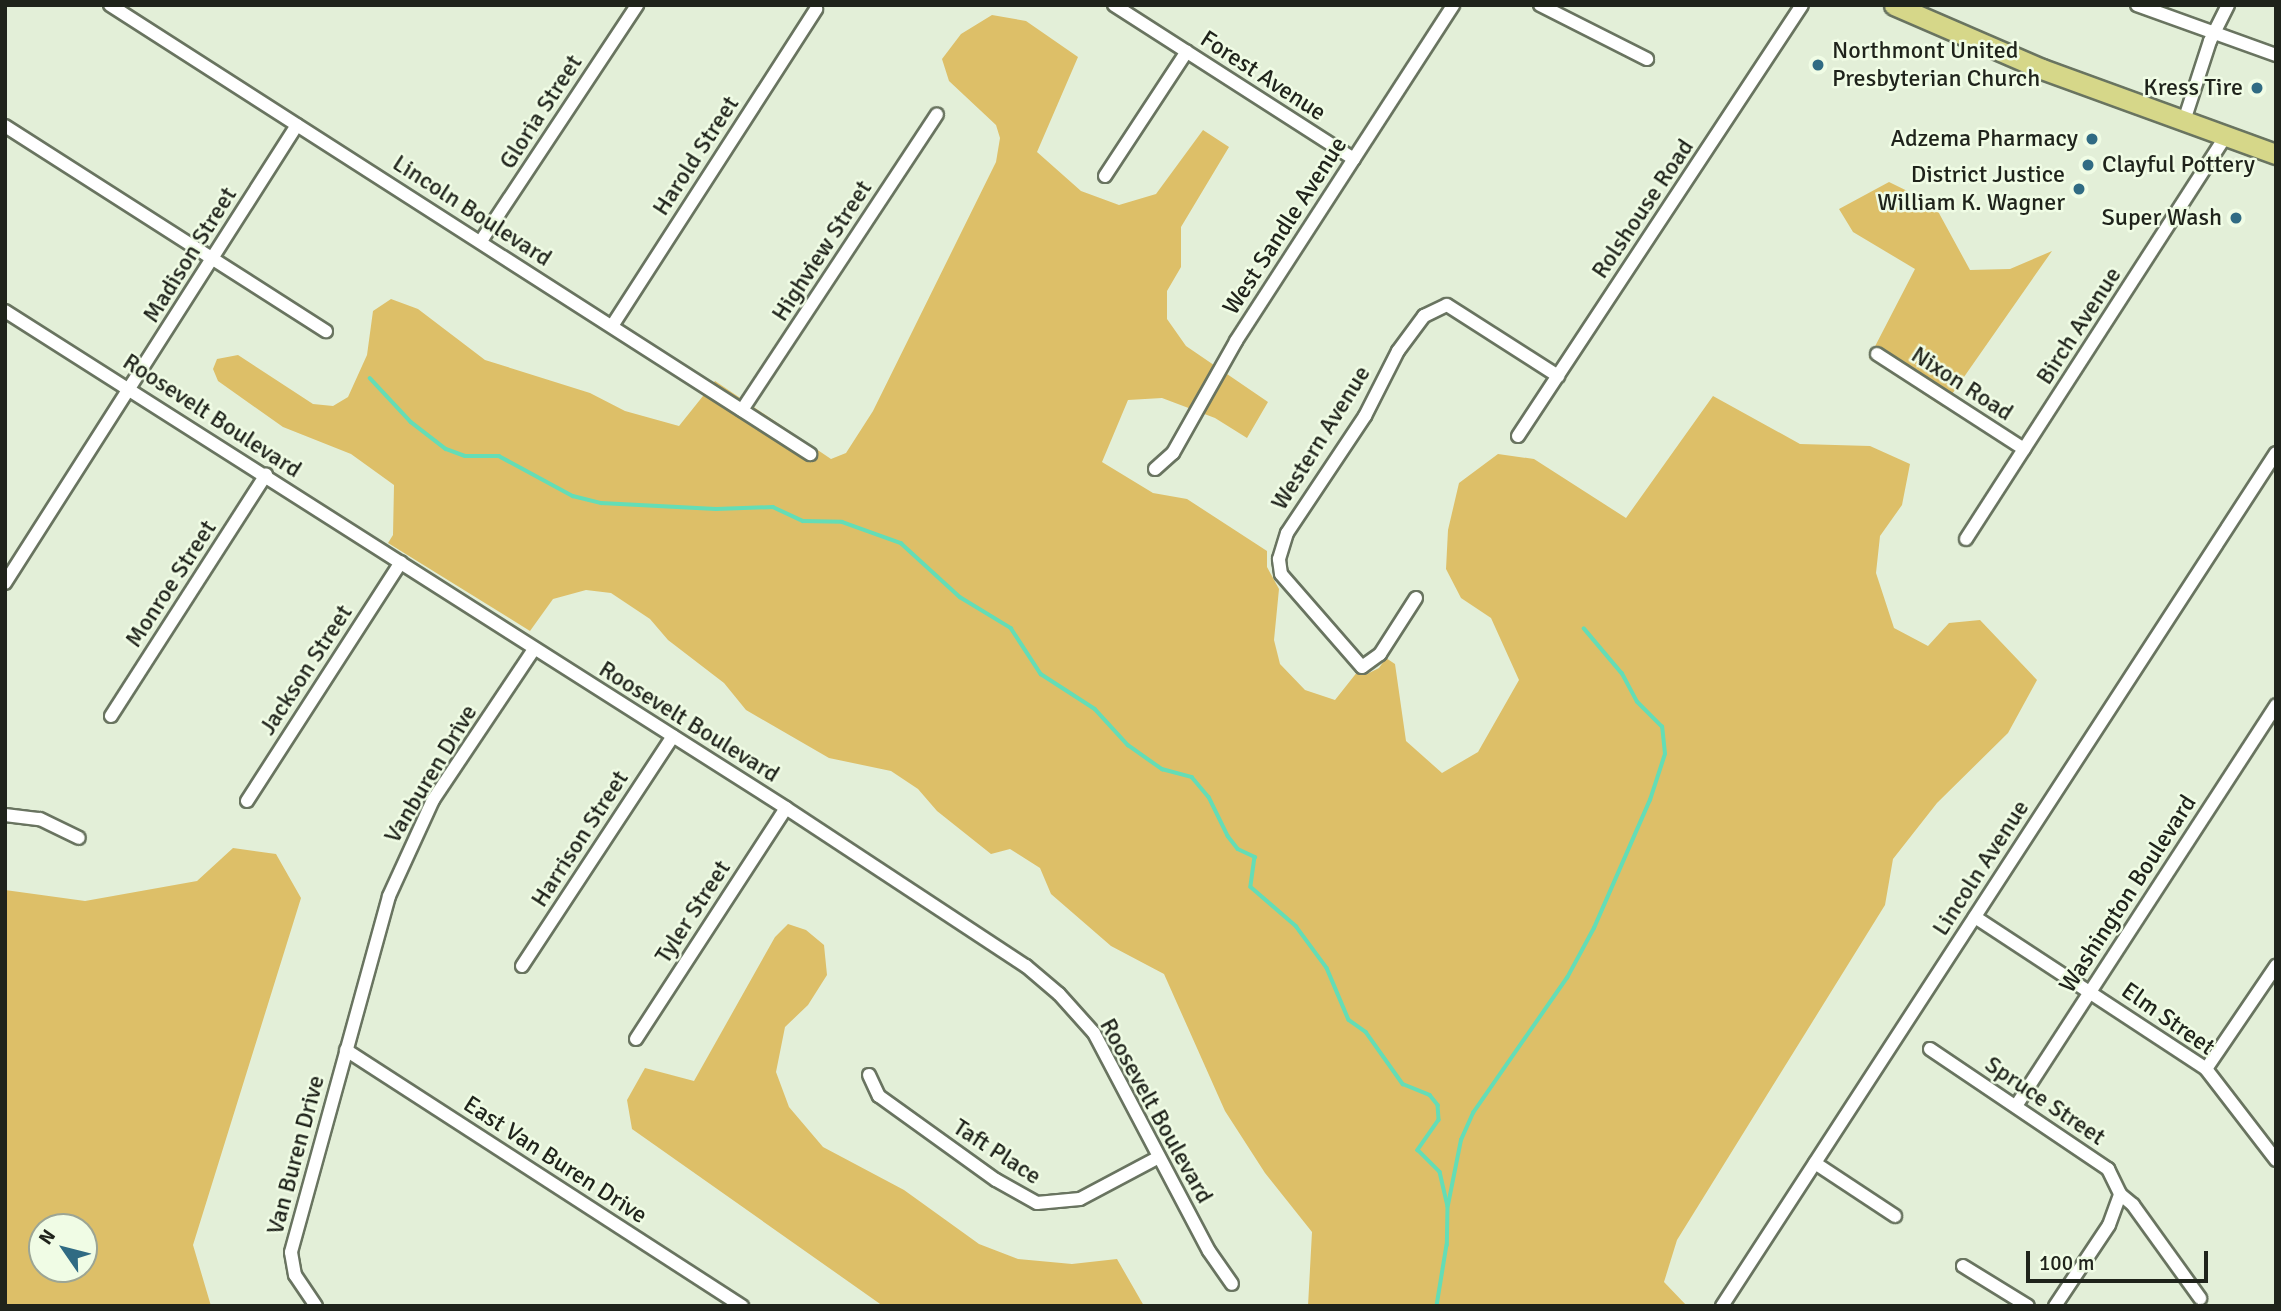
<!DOCTYPE html>
<style>
body{margin:0}
#map{position:relative;width:2281px;height:1311px;overflow:hidden;background:#e3efd8;font-family:Signika,sans-serif}
div>[style]{position:absolute}
.green>*{inset:0;background:#ddbf68}
.stream>*{height:3.5px;margin:-1.75px;padding:0 1.75px;transform-origin:1.75px;border-radius:1.75px;background:#64ddb6}
.roads{filter:drop-shadow(2px 0 #697460) drop-shadow(-2px 0 #697460) drop-shadow(0 2px #697460) drop-shadow(0 -2px #697460)}
.minor>*{height:12px;margin:-6px;padding:0 6px;transform-origin:6px;border-radius:6px;background:#fff}
.primary>*{height:19px;margin:-9.5px;padding:0 9.5px;transform-origin:9.5px;border-radius:9.5px;background:#d6d789}
.dots>*{width:19px;height:19px;translate:-50% -50%;box-sizing:border-box;border:4px solid #f0fce5;border-radius:50%}
span{translate:-50% -50%;white-space:nowrap;text-align:center;line-height:1.15;-webkit-text-stroke:5px #f0fce5;paint-order:stroke}
.poi-label{font-size:24px;color:#1f231b}
.left{translate:0 -50%;text-align:left}
.right{translate:-100% -50%;text-align:right}
.street-label{font-size:24px;color:#1f231b}
.frame{position:absolute;inset:0;border:7px solid #1f231b;pointer-events:none}
.north{position:absolute;left:28px;top:1213px;width:70px;height:70px;box-sizing:border-box;background:#f0fce5;border:2px solid #9ca594;border-radius:50%;rotate:305deg;font-size:19px;font-weight:700;line-height:28px;text-align:center;color:#1f231b}
.north::after{content:'';display:block;margin:auto;width:24px;height:32px;background:#306b83;clip-path:polygon(50% 0,100% 100%,50% 72%,0 100%)}
.scale{position:absolute;left:2026px;top:1251px;width:182px;height:32px;box-sizing:border-box;border:4px solid #1f231b;border-top:0;padding-left:9px;font-size:21px;line-height:24px;white-space:nowrap;color:#1f231b;-webkit-text-stroke:5px #f0fce5;paint-order:stroke}
</style>
<div id="map">
<div class="green">
<i style="clip-path:polygon(992px 15px,1026px 21px,1078px 57px,1037px 152px,1081px 191px,1119px 205px,1156px 194px,1203px 130px,1229px 147px,1181px 227px,1181px 267px,1167px 291px,1167px 319px,1186px 346px,1268px 402px,1247px 438px,1215px 418px,1162px 398px,1128px 400px,1102px 462px,1153px 493px,1187px 499px,1267px 551px,1267px 567px,1279px 589px,1274px 640px,1280px 664px,1305px 690px,1335px 700px,1358px 671px,1367px 674px,1379px 668px,1386px 658px,1395px 664px,1406px 741px,1442px 773px,1478px 752px,1519px 680px,1491px 618px,1461px 598px,1446px 569px,1448px 530px,1459px 483px,1498px 454px,1534px 459px,1626px 518px,1713px 396px,1800px 444px,1870px 446px,1910px 464px,1902px 505px,1880px 536px,1876px 573px,1894px 628px,1928px 646px,1949px 623px,1980px 620px,2037px 680px,2008px 733px,1937px 803px,1893px 859px,1885px 905px,1677px 1240px,1664px 1282px,1687px 1306px,1308px 1306px,1312px 1232px,1265px 1173px,1225px 1111px,1164px 974px,1111px 946px,1051px 894px,1040px 868px,1010px 849px,991px 854px,937px 811px,918px 789px,891px 771px,829px 758px,746px 710px,724px 683px,668px 640px,650px 619px,611px 593px,586px 590px,553px 599px,530px 631px,388px 543px,393px 535px,394px 485px,351px 454px,283px 427px,218px 381px,213px 369px,217px 359px,238px 355px,313px 404px,333px 406px,348px 397px,367px 355px,373px 311px,391px 299px,418px 309px,485px 360px,590px 393px,625px 411px,679px 426px,715px 381px,831px 459px,846px 453px,873px 411px,996px 162px,1000px 138px,996px 125px,949px 81px,942px 59px,961px 34px)"></i>
<i style="clip-path:polygon(1889px 182px,1934px 204px,1970px 270px,2010px 269px,2052px 251px,1943px 407px,1869px 358px,1915px 269px,1853px 232px,1839px 209px)"></i>
<i style="clip-path:polygon(evenodd,233px 848px,276px 854px,301px 898px,193px 1245px,211px 1306px,5px 1306px,5px 890px,85px 901px,197px 881px,233px 848px,42px 1227px,84px 1227px,84px 1269px,42px 1269px,42px 1227px)"></i>
<i style="clip-path:polygon(788px 924px,806px 930px,824px 945px,827px 975px,808px 1005px,785px 1027px,776px 1072px,789px 1107px,823px 1147px,904px 1190px,979px 1244px,1018px 1259px,1072px 1264px,1117px 1259px,1144px 1306px,883px 1306px,632px 1129px,627px 1100px,645px 1068px,694px 1081px,775px 937px)"></i>
</div>
<div class="stream">
<i style="left:370px;top:378px;width:60px;rotate:47deg"></i>
<i style="left:411px;top:422px;width:44px;rotate:37.6deg"></i>
<i style="left:446px;top:449px;width:20px;rotate:20deg"></i>
<i style="left:465px;top:456px;width:34px"></i>
<i style="left:499px;top:456px;width:84px;rotate:28.4deg"></i>
<i style="left:573px;top:496px;width:29px;rotate:14deg"></i>
<i style="left:601px;top:503px;width:115px;rotate:3deg"></i>
<i style="left:716px;top:509px;width:57px;rotate:-2deg"></i>
<i style="left:773px;top:507px;width:33px;rotate:25deg"></i>
<i style="left:803px;top:521px;width:39px;rotate:1deg"></i>
<i style="left:842px;top:522px;width:63px;rotate:19.6deg"></i>
<i style="left:901px;top:543px;width:80px;rotate:42.5deg"></i>
<i style="left:960px;top:597px;width:60px;rotate:31.3deg"></i>
<i style="left:1011px;top:628px;width:55px;rotate:56.9deg"></i>
<i style="left:1041px;top:674px;width:64px;rotate:32.9deg"></i>
<i style="left:1095px;top:709px;width:49px;rotate:47.5deg"></i>
<i style="left:1128px;top:745px;width:42px;rotate:35.2deg"></i>
<i style="left:1162px;top:769px;width:31px;rotate:15deg"></i>
<i style="left:1192px;top:777px;width:26px;rotate:50deg"></i>
<i style="left:1209px;top:797px;width:43px;rotate:64deg"></i>
<i style="left:1228px;top:836px;width:16px;rotate:52deg"></i>
<i style="left:1238px;top:849px;width:19px;rotate:25deg"></i>
<i style="left:1255px;top:857px;width:30px;rotate:98deg"></i>
<i style="left:1251px;top:887px;width:60px;rotate:40.9deg"></i>
<i style="left:1296px;top:926px;width:52px;rotate:53.6deg"></i>
<i style="left:1327px;top:968px;width:56px;rotate:67.1deg"></i>
<i style="left:1349px;top:1020px;width:21px;rotate:35deg"></i>
<i style="left:1366px;top:1032px;width:64px;rotate:54.6deg"></i>
<i style="left:1403px;top:1084px;width:29px;rotate:22deg"></i>
<i style="left:1430px;top:1095px;width:13px;rotate:51deg"></i>
<i style="left:1438px;top:1105px;width:15px;rotate:86deg"></i>
<i style="left:1439px;top:1120px;width:37px;rotate:125deg"></i>
<i style="left:1418px;top:1150px;width:31px;rotate:45deg"></i>
<i style="left:1440px;top:1172px;width:35px;rotate:77deg"></i>
<i style="left:1448px;top:1206px;width:39px;rotate:91deg"></i>
<i style="left:1447px;top:1245px;width:62px;rotate:99.3deg"></i>
<i style="left:1448px;top:1205px;width:66px;rotate:-78.7deg"></i>
<i style="left:1461px;top:1140px;width:30px;rotate:-66deg"></i>
<i style="left:1473px;top:1113px;width:165px;rotate:-55.2deg"></i>
<i style="left:1567px;top:978px;width:57px;rotate:-61.6deg"></i>
<i style="left:1594px;top:928px;width:140px;rotate:-66.4deg"></i>
<i style="left:1650px;top:800px;width:48px;rotate:-71.9deg"></i>
<i style="left:1665px;top:754px;width:27px;rotate:-96deg"></i>
<i style="left:1662px;top:727px;width:35px;rotate:-135deg"></i>
<i style="left:1637px;top:702px;width:32px;rotate:-118deg"></i>
<i style="left:1622px;top:674px;width:59px;rotate:-130.2deg"></i>
</div>
<div class="roads">
<div class="minor">
<i style="left:110px;top:5px;width:832px;rotate:32.68deg"></i>
<i style="left:1114px;top:5px;width:285px;rotate:32.7deg"></i>
<i style="left:1540px;top:5px;width:120px;rotate:26.8deg"></i>
<i style="left:2137px;top:5px;width:148px;rotate:19.8deg"></i>
<i style="left:2184px;top:121px;width:84px;rotate:-72deg"></i>
<i style="left:2210px;top:41px;width:40px;rotate:-63.4deg"></i>
<i style="left:5px;top:126px;width:381px;rotate:32.6deg"></i>
<i style="left:1105px;top:176px;width:149px;rotate:-56.7deg"></i>
<i style="left:481px;top:241px;width:283px;rotate:-56.5deg"></i>
<i style="left:5px;top:311px;width:926px;rotate:32.47deg"></i>
<i style="left:786px;top:808px;width:287px;rotate:33.4deg"></i>
<i style="left:1026px;top:966px;width:43px;rotate:40.3deg"></i>
<i style="left:1059px;top:994px;width:52px;rotate:48.1deg"></i>
<i style="left:1094px;top:1033px;width:246px;rotate:62.2deg"></i>
<i style="left:1209px;top:1251px;width:40px;rotate:55.1deg"></i>
<i style="left:612px;top:326px;width:377px;rotate:-57.2deg"></i>
<i style="left:1877px;top:354px;width:175px;rotate:32.9deg"></i>
<i style="left:742px;top:410px;width:354px;rotate:-56.6deg"></i>
<i style="left:1518px;top:436px;width:516px;rotate:-56.62deg"></i>
<i style="left:1155px;top:469px;width:24px;rotate:-42deg"></i>
<i style="left:1173px;top:453px;width:129px;rotate:-60.6deg"></i>
<i style="left:1236px;top:341px;width:400px;rotate:-57.1deg"></i>
<i style="left:1966px;top:539px;width:480px;rotate:-57.2deg"></i>
<i style="left:5px;top:583px;width:543px;rotate:-57.48deg"></i>
<i style="left:1416px;top:598px;width:67px;rotate:122.7deg"></i>
<i style="left:1380px;top:654px;width:22px;rotate:144deg"></i>
<i style="left:1362px;top:667px;width:123px;rotate:-131.1deg"></i>
<i style="left:1281px;top:574px;width:15px;rotate:-98deg"></i>
<i style="left:1279px;top:559px;width:27px;rotate:-73deg"></i>
<i style="left:1287px;top:533px;width:141px;rotate:-56.3deg"></i>
<i style="left:1365px;top:416px;width:73px;rotate:-63.1deg"></i>
<i style="left:1398px;top:351px;width:44px;rotate:-53.4deg"></i>
<i style="left:1424px;top:316px;width:25px;rotate:-26deg"></i>
<i style="left:1447px;top:305px;width:132px;rotate:32.6deg"></i>
<i style="left:111px;top:716px;width:287px;rotate:-57.3deg"></i>
<i style="left:247px;top:801px;width:284px;rotate:-57.2deg"></i>
<i style="left:5px;top:815px;width:35px;rotate:7deg"></i>
<i style="left:40px;top:819px;width:43px;rotate:26deg"></i>
<i style="left:1975px;top:917px;width:277px;rotate:33.3deg"></i>
<i style="left:2206px;top:1069px;width:115px;rotate:52.4deg"></i>
<i style="left:522px;top:966px;width:275px;rotate:-56.7deg"></i>
<i style="left:636px;top:1039px;width:275px;rotate:-57deg"></i>
<i style="left:1930px;top:1049px;width:215px;rotate:34deg"></i>
<i style="left:2108px;top:1169px;width:28px;rotate:64deg"></i>
<i style="left:2120px;top:1194px;width:17px;rotate:40deg"></i>
<i style="left:2133px;top:1205px;width:115px;rotate:54.2deg"></i>
<i style="left:346px;top:1050px;width:472px;rotate:32.9deg"></i>
<i style="left:2206px;top:1069px;width:125px;rotate:-55.8deg"></i>
<i style="left:869px;top:1075px;width:23px;rotate:65deg"></i>
<i style="left:879px;top:1096px;width:144px;rotate:35.7deg"></i>
<i style="left:996px;top:1180px;width:47px;rotate:29.3deg"></i>
<i style="left:1037px;top:1203px;width:43px;rotate:-5.3deg"></i>
<i style="left:1080px;top:1199px;width:89px;rotate:-28deg"></i>
<i style="left:2016px;top:1106px;width:478px;rotate:-57deg"></i>
<i style="left:1815px;top:1163px;width:96px;rotate:33.5deg"></i>
<i style="left:1963px;top:1266px;width:76px;rotate:31.6deg"></i>
<i style="left:316px;top:1306px;width:37px;rotate:-124deg"></i>
<i style="left:295px;top:1275px;width:23px;rotate:-100deg"></i>
<i style="left:291px;top:1252px;width:369px;rotate:-74.6deg"></i>
<i style="left:389px;top:896px;width:106px;rotate:-65.4deg"></i>
<i style="left:433px;top:800px;width:182px;rotate:-56.2deg"></i>
<i style="left:1722px;top:1306px;width:1017px;rotate:-57deg"></i>
<i style="left:2055px;top:1306px;width:97px;rotate:-56.3deg"></i>
<i style="left:2109px;top:1225px;width:33px;rotate:-70deg"></i>
</div>
<div class="primary">
<i style="left:1894px;top:5px;width:161px;rotate:23.4deg"></i>
<i style="left:2042px;top:69px;width:249px;rotate:20deg"></i>
</div>
</div>
<div class="dots">
<i style="left:1818px;top:65px;background:#306b83"></i>
<i style="left:2257px;top:88px;background:#306b83"></i>
<i style="left:2092px;top:139px;background:#306b83"></i>
<i style="left:2088px;top:165px;background:#306b83"></i>
<i style="left:2079px;top:189px;background:#306b83"></i>
<i style="left:2236px;top:218px;background:#306b83"></i>
</div>
<div class="poi-label">
<span class="left" style="left:1832px;top:65px">Northmont United<br>Presbyterian Church</span>
<span class="right" style="left:2243px;top:88px">Kress Tire</span>
<span class="right" style="left:2078px;top:139px">Adzema Pharmacy</span>
<span class="left" style="left:2102px;top:165px">Clayful Pottery</span>
<span class="right" style="left:2065px;top:189px">District Justice<br>William K. Wagner</span>
<span class="right" style="left:2222px;top:218px">Super Wash</span>
</div>
<div class="street-label">
<span style="left:1263px;top:76px;rotate:33deg">Forest Avenue</span>
<span style="left:541px;top:112px;rotate:-57deg">Gloria Street</span>
<span style="left:696px;top:156px;rotate:-57deg">Harold Street</span>
<span style="left:1643px;top:209px;rotate:-56deg">Rolshouse Road</span>
<span style="left:472px;top:211px;rotate:33deg">Lincoln Boulevard</span>
<span style="left:1285px;top:226px;rotate:-57deg">West Sandle Avenue</span>
<span style="left:822px;top:251px;rotate:-57deg">Highview Street</span>
<span style="left:190px;top:255px;rotate:-58deg">Madison Street</span>
<span style="left:2079px;top:326px;rotate:-57deg">Birch Avenue</span>
<span style="left:1962px;top:384px;rotate:33deg">Nixon Road</span>
<span style="left:212px;top:416px;rotate:33deg">Roosevelt Boulevard</span>
<span style="left:1321px;top:438px;rotate:-58deg">Western Avenue</span>
<span style="left:171px;top:584px;rotate:-57deg">Monroe Street</span>
<span style="left:306px;top:670px;rotate:-57deg">Jackson Street</span>
<span style="left:689px;top:722px;rotate:32deg">Roosevelt Boulevard</span>
<span style="left:431px;top:774px;rotate:-59deg">Vanburen Drive</span>
<span style="left:580px;top:839px;rotate:-57deg">Harrison Street</span>
<span style="left:1981px;top:868px;rotate:-57deg">Lincoln Avenue</span>
<span style="left:2128px;top:894px;rotate:-57deg">Washington Boulevard</span>
<span style="left:693px;top:912px;rotate:-57deg">Tyler Street</span>
<span style="left:2168px;top:1019px;rotate:35deg">Elm Street</span>
<span style="left:2045px;top:1101px;rotate:34deg">Spruce Street</span>
<span style="left:1156px;top:1111px;rotate:61deg">Roosevelt Boulevard</span>
<span style="left:997px;top:1152px;rotate:33deg">Taft Place</span>
<span style="left:296px;top:1155px;rotate:-75deg">Van Buren Drive</span>
<span style="left:555px;top:1160px;rotate:33deg">East Van Buren Drive</span>
</div>
<div class="frame"></div>
<div class="north">N</div>
<div class="scale">100 m</div>
</div>
